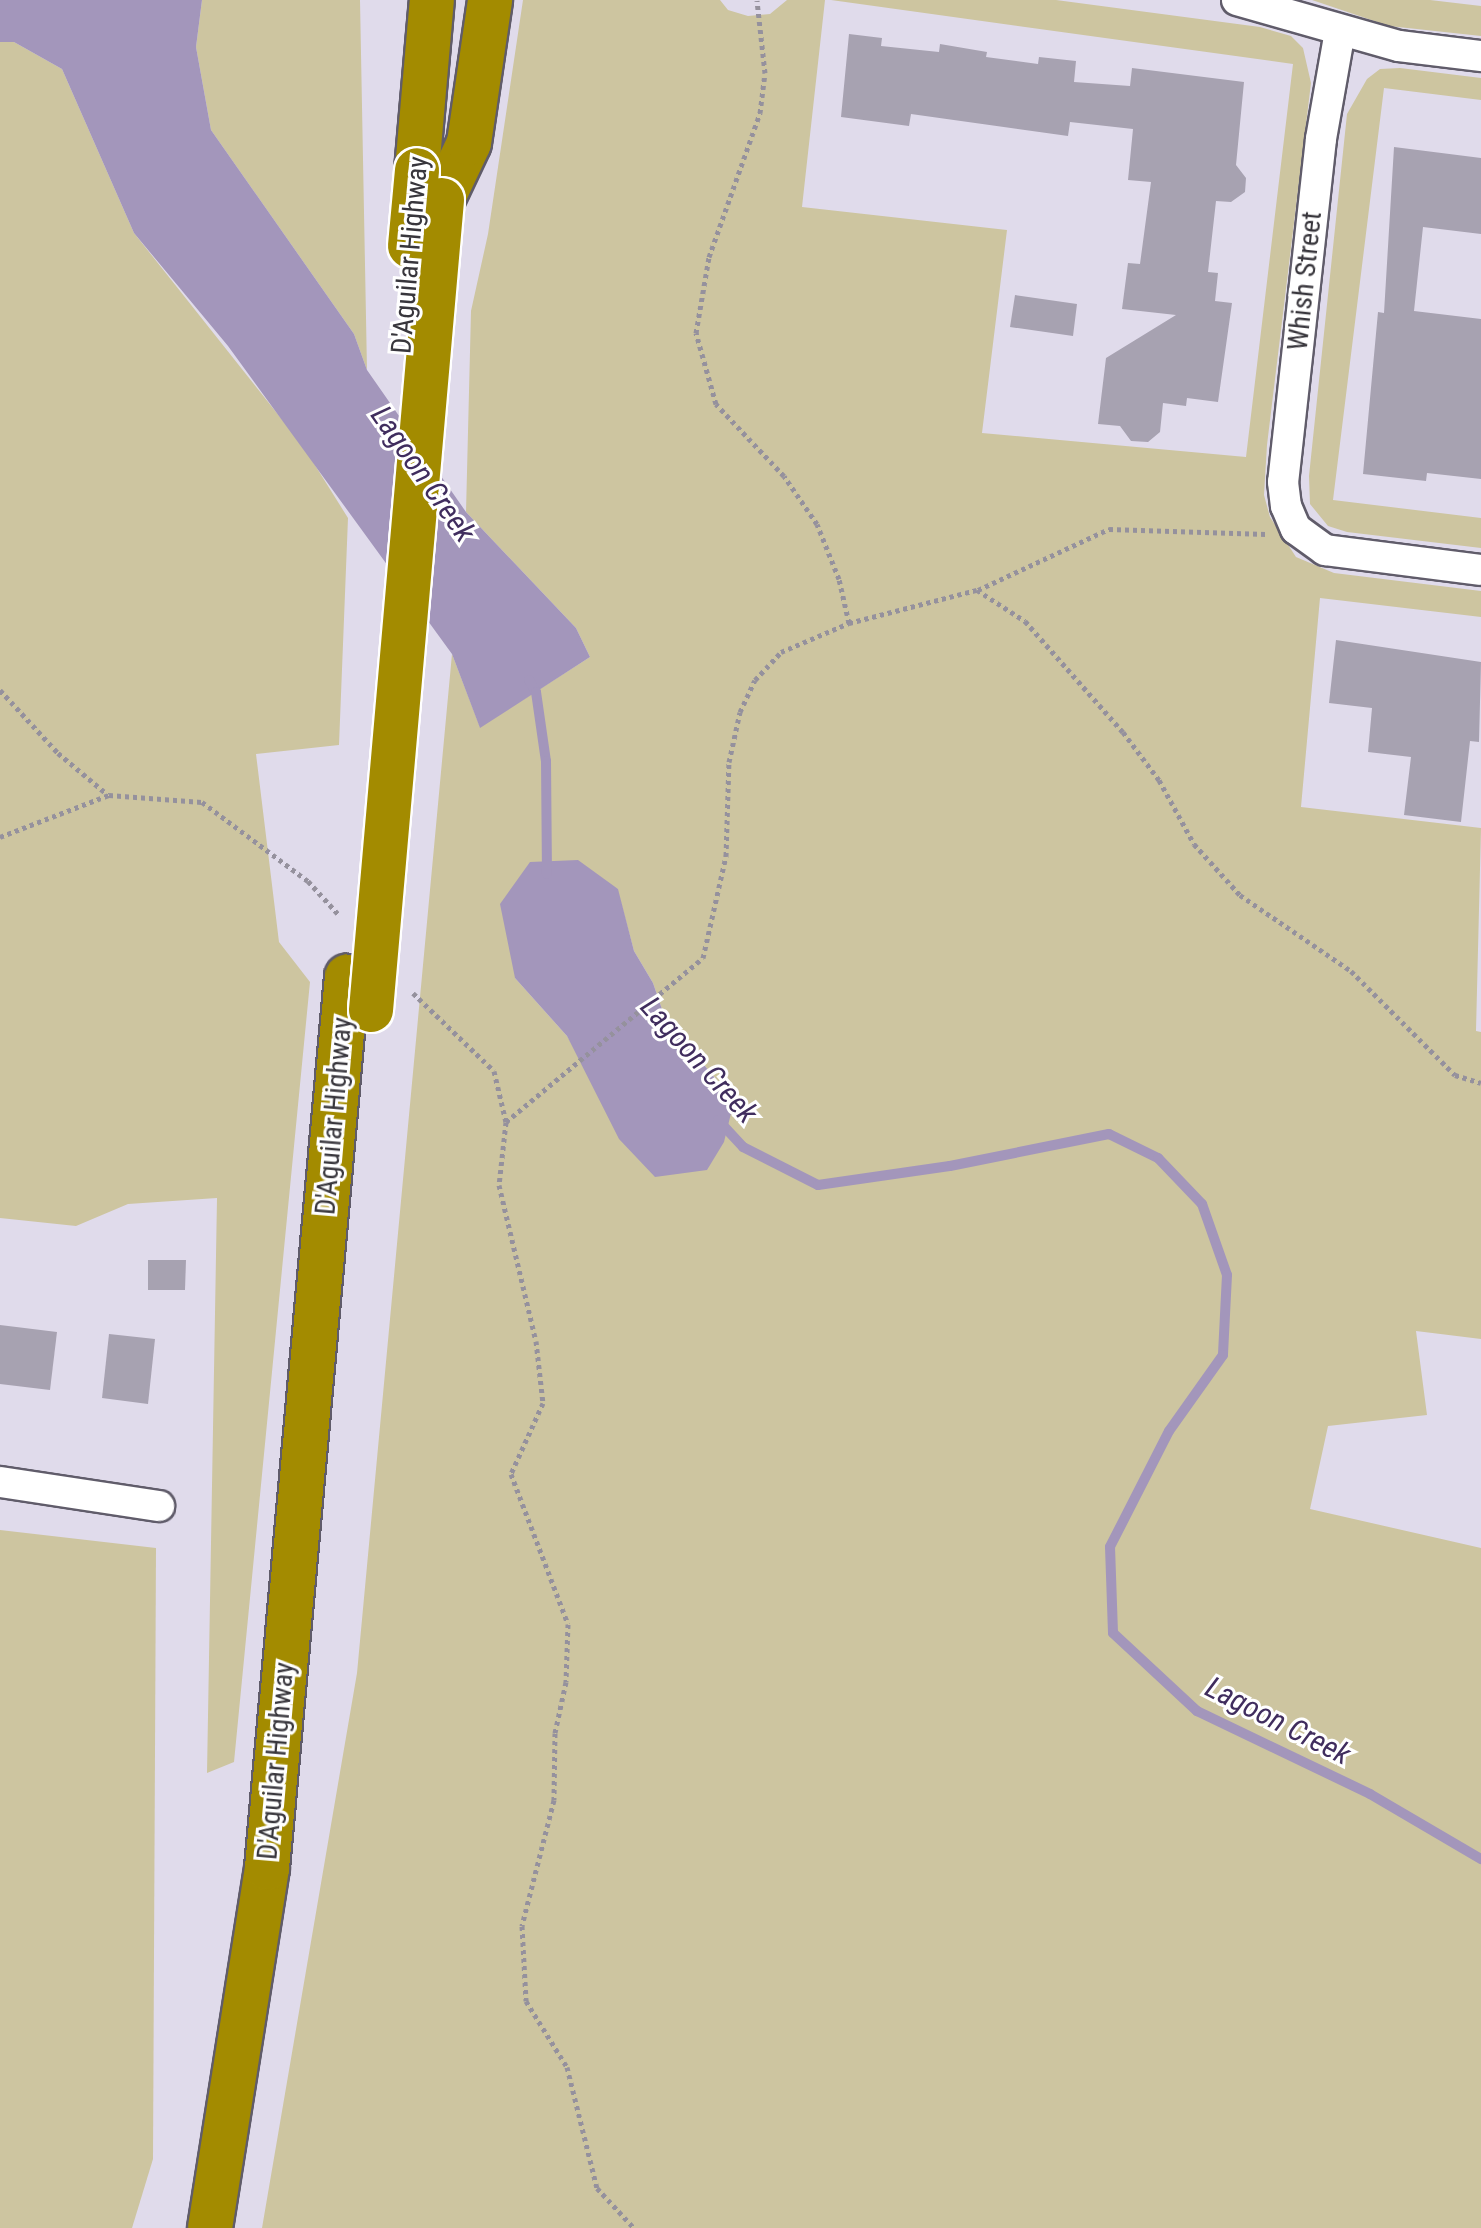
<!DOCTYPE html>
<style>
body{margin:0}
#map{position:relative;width:1481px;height:2228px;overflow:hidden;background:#e0dbeb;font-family:"Roboto Condensed",sans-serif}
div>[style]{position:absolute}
.green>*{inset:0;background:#cdc5a0}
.water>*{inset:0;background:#a396bb}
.stream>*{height:10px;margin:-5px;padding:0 5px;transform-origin:5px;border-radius:5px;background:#a396bb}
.building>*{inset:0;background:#a7a2b1}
.path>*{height:5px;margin-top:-2.5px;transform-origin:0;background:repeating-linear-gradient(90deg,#95919d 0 4px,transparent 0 8px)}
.roads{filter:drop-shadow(2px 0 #605c6a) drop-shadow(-2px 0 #605c6a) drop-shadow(0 2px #605c6a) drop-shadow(0 -2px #605c6a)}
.street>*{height:30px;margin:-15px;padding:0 15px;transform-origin:15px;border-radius:15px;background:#fff}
.highway>*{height:44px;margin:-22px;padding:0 22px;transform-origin:22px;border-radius:22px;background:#a38b00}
.bridges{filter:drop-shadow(2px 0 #fff) drop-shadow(-2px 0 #fff) drop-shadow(0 2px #fff) drop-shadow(0 -2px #fff)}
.highway-bridge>*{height:44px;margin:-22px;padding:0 22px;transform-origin:22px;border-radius:22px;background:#a38b00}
span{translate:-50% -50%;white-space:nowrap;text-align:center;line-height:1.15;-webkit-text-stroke:6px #fff;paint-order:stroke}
.street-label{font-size:28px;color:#38363c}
.water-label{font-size:30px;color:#402d5e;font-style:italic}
</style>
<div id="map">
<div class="green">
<i style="clip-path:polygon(202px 0,360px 0,367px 370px,354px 334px,211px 130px,196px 47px)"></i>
<i style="clip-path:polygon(evenodd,523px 0,720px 0,728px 10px,748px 16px,770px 14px,787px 0,825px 0,802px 207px,1007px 230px,982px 433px,1246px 457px,1293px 64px,831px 0,1056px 0,1260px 27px,1291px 36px,1303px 48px,1311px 83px,1267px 445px,1264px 495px,1270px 517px,1296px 557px,1334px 573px,1481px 591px,1481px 617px,1320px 598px,1301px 807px,1481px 828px,1476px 1031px,1481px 1032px,1481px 1339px,1416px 1331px,1427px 1415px,1328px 1426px,1310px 1509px,1481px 1548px,1481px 2228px,262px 2228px,357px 1673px,452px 654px,480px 727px,590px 657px,576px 628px,466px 512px,471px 311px,488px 234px,523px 0,617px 888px,634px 951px,653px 983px,665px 1018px,734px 1101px,595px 1083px,567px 1036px,515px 978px,617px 888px)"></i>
<i style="clip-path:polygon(1312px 0,1430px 0,1481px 6px,1481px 36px,1389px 26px)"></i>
<i style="clip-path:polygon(0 42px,14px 42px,62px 69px,134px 233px,303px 446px,348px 518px,339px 745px,256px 754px,279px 942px,310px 982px,234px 1762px,207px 1773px,217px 1198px,128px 1204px,76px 1226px,0 1218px)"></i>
<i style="clip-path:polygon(1400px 68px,1481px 78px,1481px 100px,1384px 88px,1333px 500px,1481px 518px,1481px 548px,1347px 532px,1328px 526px,1310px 504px,1309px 476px,1347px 114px,1367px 79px,1380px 69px)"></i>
<i style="clip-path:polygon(0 1530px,156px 1548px,153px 2159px,132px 2228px,0 2228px)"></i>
</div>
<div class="water">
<i style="clip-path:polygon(0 0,202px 0,196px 47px,211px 130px,354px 334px,367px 370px,466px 512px,576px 628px,590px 657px,480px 728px,452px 654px,228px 346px,134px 233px,62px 69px,14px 42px,0 42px)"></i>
<i style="clip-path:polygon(578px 860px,618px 889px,634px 951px,653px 983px,665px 1018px,734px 1101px,724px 1142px,707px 1170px,655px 1177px,619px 1139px,567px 1036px,515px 978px,500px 904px,530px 862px)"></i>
</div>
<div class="stream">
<i style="left:529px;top:680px;width:14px;rotate:60deg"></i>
<i style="left:536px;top:692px;width:70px;rotate:81.8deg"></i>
<i style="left:546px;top:761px;width:113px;rotate:89.5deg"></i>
<i style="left:718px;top:1120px;width:37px;rotate:47deg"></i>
<i style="left:743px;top:1147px;width:84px;rotate:26.9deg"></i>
<i style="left:818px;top:1185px;width:133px;rotate:-8.2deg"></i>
<i style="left:950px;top:1166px;width:162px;rotate:-11.4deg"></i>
<i style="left:1109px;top:1134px;width:55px;rotate:26.1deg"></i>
<i style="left:1158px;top:1158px;width:64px;rotate:46.3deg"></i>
<i style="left:1202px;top:1204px;width:75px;rotate:70.6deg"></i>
<i style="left:1227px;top:1275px;width:80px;rotate:92.9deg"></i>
<i style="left:1223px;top:1355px;width:93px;rotate:125.4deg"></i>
<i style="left:1169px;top:1431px;width:130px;rotate:117deg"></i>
<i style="left:1110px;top:1547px;width:86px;rotate:88deg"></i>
<i style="left:1113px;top:1633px;width:115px;rotate:42.9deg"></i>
<i style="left:1197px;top:1711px;width:192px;rotate:25.6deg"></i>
<i style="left:1370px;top:1794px;width:129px;rotate:30.4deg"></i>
</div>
<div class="building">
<i style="clip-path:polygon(849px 34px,882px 38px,881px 46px,939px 52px,940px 44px,987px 52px,986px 57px,1038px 64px,1039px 57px,1076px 61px,1074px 82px,1130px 86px,1132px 68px,1244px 82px,1236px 165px,1246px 178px,1245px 192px,1231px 202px,1216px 201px,1208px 272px,1218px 273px,1215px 301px,1232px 303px,1218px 402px,1187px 398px,1186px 406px,1163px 403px,1160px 432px,1148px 442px,1131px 441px,1120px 426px,1098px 424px,1106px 358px,1176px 315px,1122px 309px,1128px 263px,1140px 264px,1151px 182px,1128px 180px,1133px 129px,1070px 122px,1068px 136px,911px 114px,909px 126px,841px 117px)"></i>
<i style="clip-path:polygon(1394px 147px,1481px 158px,1481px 234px,1423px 227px,1414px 311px,1481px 319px,1481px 479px,1427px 473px,1426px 481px,1363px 474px,1378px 312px,1384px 313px)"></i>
<i style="clip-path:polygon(1015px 295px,1077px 304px,1073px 336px,1010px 327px)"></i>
<i style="clip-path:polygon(1336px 640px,1481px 662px,1479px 742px,1470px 741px,1461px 822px,1404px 815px,1411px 757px,1368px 752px,1372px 708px,1329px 703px)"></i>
<i style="clip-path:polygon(148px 1260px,186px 1260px,185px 1290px,148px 1290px)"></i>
<i style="clip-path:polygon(0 1325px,57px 1332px,50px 1390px,0 1384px)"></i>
<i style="clip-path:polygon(109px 1334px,155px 1339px,148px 1404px,102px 1398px)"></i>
</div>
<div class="path">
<i style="left:978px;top:590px;width:145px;rotate:-25deg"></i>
<i style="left:1109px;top:529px;width:157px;rotate:1.8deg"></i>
<i style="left:849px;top:623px;width:132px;rotate:-14.5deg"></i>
<i style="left:977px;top:590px;width:57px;rotate:32.9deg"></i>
<i style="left:1025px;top:621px;width:148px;rotate:48.6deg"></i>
<i style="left:1123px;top:732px;width:60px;rotate:53.1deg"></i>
<i style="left:1159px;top:780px;width:73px;rotate:61.3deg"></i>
<i style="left:1194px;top:844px;width:69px;rotate:48deg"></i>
<i style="left:1240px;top:895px;width:135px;rotate:34.4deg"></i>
<i style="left:1351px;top:971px;width:147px;rotate:45deg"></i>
<i style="left:1455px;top:1075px;width:27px;rotate:17deg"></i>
<i style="left:0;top:690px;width:86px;rotate:47.4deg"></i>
<i style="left:58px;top:753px;width:65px;rotate:40deg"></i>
<i style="left:0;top:837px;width:117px;rotate:-21.1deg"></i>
<i style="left:109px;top:795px;width:93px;rotate:4.3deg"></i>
<i style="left:202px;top:802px;width:132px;rotate:36.7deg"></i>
<i style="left:308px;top:881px;width:47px;rotate:47.6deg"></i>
<i style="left:413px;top:993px;width:112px;rotate:43.9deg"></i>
<i style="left:494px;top:1071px;width:52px;rotate:76.8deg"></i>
<i style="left:506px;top:1122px;width:256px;rotate:-39.8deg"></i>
<i style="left:703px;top:958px;width:105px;rotate:-77.3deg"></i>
<i style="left:726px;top:856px;width:94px;rotate:-88.2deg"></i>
<i style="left:729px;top:762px;width:51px;rotate:-77.6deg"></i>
<i style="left:740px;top:712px;width:35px;rotate:-65deg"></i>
<i style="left:755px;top:680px;width:38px;rotate:-47deg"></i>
<i style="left:781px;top:652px;width:74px;rotate:-23.1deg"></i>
<i style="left:849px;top:623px;width:45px;rotate:-102.8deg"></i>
<i style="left:839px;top:579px;width:59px;rotate:-111.8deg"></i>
<i style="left:817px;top:524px;width:58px;rotate:-124.5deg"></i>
<i style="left:784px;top:476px;width:99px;rotate:-133.4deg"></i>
<i style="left:716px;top:404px;width:74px;rotate:-105.7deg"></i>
<i style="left:696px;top:333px;width:77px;rotate:-80.3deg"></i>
<i style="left:709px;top:257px;width:153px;rotate:-70.5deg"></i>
<i style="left:760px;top:113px;width:40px;rotate:-82.9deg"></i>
<i style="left:765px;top:73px;width:73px;rotate:-96.3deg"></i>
<i style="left:506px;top:1122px;width:63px;rotate:96.3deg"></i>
<i style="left:499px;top:1185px;width:160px;rotate:76.7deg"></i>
<i style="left:536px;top:1341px;width:62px;rotate:83.6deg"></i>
<i style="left:543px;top:1403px;width:78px;rotate:114.3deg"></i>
<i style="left:511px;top:1474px;width:160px;rotate:69.2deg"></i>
<i style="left:568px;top:1624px;width:58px;rotate:92deg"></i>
<i style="left:566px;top:1682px;width:52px;rotate:102.2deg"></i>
<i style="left:555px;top:1733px;width:67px;rotate:90.9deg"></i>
<i style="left:554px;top:1800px;width:130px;rotate:104.3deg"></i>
<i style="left:522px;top:1926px;width:75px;rotate:86.9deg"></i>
<i style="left:526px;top:2001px;width:78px;rotate:58.2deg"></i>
<i style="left:567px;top:2067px;width:125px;rotate:76.1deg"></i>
<i style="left:597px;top:2188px;width:54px;rotate:47.2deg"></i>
</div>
<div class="roads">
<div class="street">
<i style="left:1237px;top:0;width:168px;rotate:15.9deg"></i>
<i style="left:1399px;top:46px;width:83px;rotate:7deg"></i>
<i style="left:1340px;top:31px;width:110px;rotate:100deg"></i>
<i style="left:1321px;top:139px;width:345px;rotate:96.3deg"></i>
<i style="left:1283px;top:482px;width:24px;rotate:83deg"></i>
<i style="left:1286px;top:506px;width:25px;rotate:67deg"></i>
<i style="left:1296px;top:529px;width:36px;rotate:36deg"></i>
<i style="left:1325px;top:550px;width:157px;rotate:7.3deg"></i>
<i style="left:0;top:1482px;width:161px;rotate:8.6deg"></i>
</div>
<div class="highway">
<i style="left:417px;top:170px;width:171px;rotate:-85deg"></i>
<i style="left:442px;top:200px;width:63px;rotate:-64.7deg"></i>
<i style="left:469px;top:143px;width:145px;rotate:-81.6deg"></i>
<i style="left:210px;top:2228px;width:364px;rotate:-81deg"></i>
<i style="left:267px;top:1868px;width:895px;rotate:-84.87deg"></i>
</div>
</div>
<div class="bridges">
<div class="highway-bridge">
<i style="left:410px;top:246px;width:76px;rotate:-84.7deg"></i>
<i style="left:371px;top:1010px;width:813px;rotate:-84.99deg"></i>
</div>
</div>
<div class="street-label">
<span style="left:410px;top:255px;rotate:-85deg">D'Aguilar Highway</span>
<span style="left:1305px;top:281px;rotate:-84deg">Whish Street</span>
<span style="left:334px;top:1116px;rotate:-85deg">D'Aguilar Highway</span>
<span style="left:276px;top:1761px;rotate:-85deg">D'Aguilar Highway</span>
</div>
<div class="water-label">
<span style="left:423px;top:474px;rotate:55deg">Lagoon Creek</span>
<span style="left:699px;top:1060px;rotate:48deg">Lagoon Creek</span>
<span style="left:1278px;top:1721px;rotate:27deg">Lagoon Creek</span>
</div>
</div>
